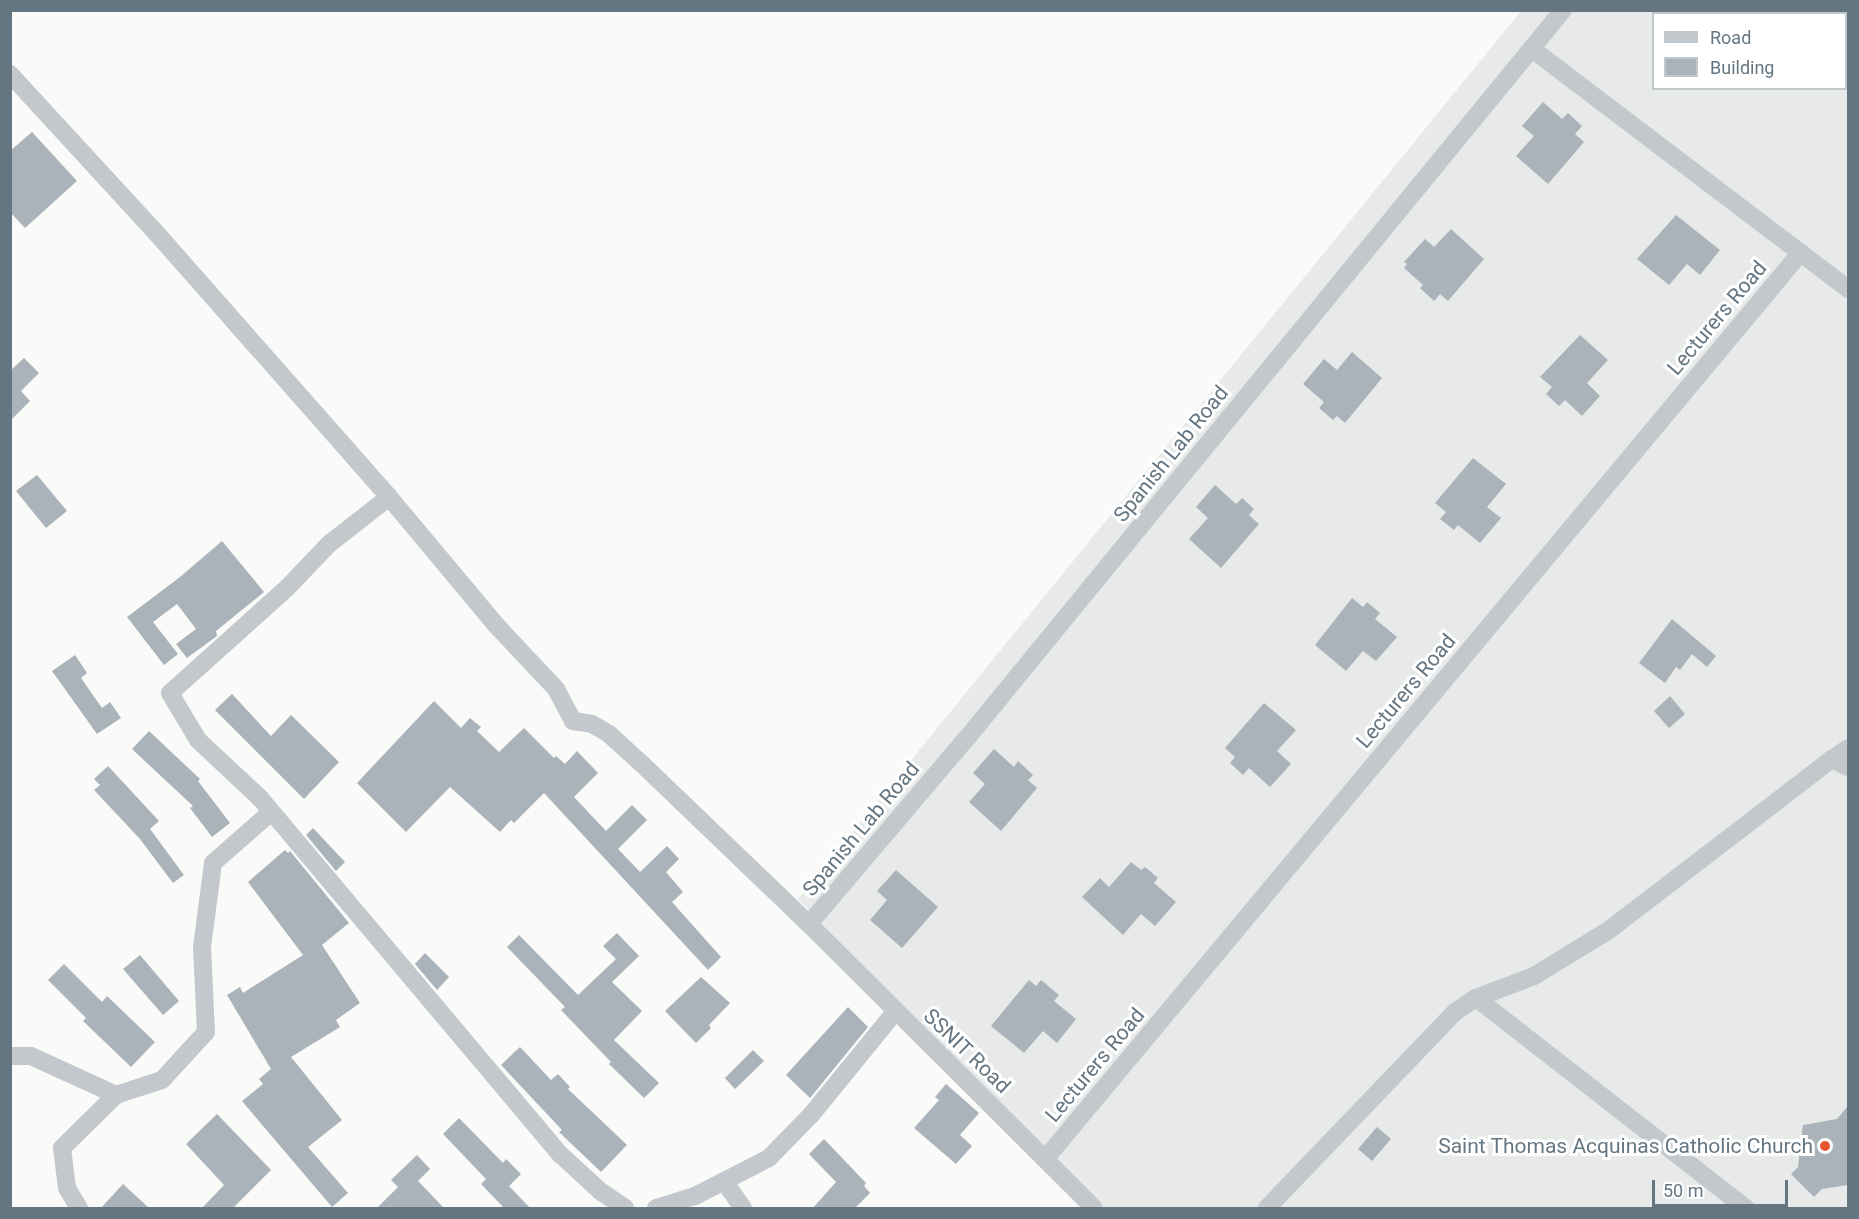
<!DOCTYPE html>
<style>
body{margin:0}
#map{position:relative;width:1859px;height:1219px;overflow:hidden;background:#fafaf8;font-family:Roboto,sans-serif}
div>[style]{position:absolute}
.built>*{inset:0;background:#e8e9e9}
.building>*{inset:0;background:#aab3b9}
.minor>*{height:18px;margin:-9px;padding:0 9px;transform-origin:9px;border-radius:9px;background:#c3c8cc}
.dots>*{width:16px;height:16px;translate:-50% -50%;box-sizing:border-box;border:3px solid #fff;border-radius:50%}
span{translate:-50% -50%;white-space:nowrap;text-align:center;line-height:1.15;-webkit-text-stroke:6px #fff;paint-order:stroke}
.street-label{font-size:21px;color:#657683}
.poi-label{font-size:21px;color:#657683}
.right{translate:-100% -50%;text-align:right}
.frame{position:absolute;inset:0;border:12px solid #657683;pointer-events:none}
.legend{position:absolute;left:1652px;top:12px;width:195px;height:78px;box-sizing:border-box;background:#fff;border:2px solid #c1c8cd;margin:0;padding:8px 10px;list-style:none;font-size:18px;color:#657683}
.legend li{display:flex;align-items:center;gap:12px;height:30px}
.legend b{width:30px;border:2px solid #c1c8cd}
.scale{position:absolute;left:1652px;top:1180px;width:136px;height:27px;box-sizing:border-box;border:3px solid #657683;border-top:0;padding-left:8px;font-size:18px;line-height:21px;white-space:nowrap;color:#657683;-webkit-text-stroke:4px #fff;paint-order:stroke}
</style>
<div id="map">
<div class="built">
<i style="clip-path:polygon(evenodd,1521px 11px,1848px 11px,1848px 1208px,1101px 1208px,798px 899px,1521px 11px,1654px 14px,1846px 14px,1846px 88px,1654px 88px,1654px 14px)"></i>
</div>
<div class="building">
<i style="clip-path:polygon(1543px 102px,1562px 119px,1568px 113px,1582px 126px,1575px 134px,1584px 142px,1548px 184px,1516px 156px,1534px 136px,1522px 126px)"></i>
<i style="clip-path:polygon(32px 132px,77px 181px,25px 228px,10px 212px,10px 151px)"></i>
<i style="clip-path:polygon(1676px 215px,1720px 250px,1700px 275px,1687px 264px,1669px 285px,1637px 259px)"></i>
<i style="clip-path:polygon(1451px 229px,1484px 259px,1448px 301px,1440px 294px,1434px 301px,1420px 288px,1423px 285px,1404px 268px,1407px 264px,1404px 262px,1425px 239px,1434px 247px)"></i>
<i style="clip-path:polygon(1580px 335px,1608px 360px,1587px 383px,1600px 396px,1582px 416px,1565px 400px,1559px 406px,1546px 394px,1552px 387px,1540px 377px)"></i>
<i style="clip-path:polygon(1352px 352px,1382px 378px,1345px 423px,1337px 416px,1333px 420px,1319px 408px,1324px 402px,1303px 384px,1324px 359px,1337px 370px)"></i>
<i style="clip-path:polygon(24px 358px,39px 373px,21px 391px,30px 401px,10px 421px,10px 371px)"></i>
<i style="clip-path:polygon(1473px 458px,1506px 484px,1487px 507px,1501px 518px,1480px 543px,1458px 525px,1454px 530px,1440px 519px,1446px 512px,1435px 503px)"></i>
<i style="clip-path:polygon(37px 475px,67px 511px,46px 528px,16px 491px)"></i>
<i style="clip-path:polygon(1215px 485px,1236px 504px,1242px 498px,1254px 509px,1249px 515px,1259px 524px,1221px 568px,1189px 539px,1208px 518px,1196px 507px)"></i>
<i style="clip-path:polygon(222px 541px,264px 592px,216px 631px,217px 636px,187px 658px,176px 644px,196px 629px,177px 604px,153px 622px,178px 654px,164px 665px,127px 617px,180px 577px)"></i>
<i style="clip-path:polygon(1352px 598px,1363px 607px,1367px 602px,1380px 613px,1375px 619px,1397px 637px,1376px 661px,1363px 651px,1346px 671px,1315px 645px)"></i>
<i style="clip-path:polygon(1672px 619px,1716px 656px,1707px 667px,1692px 654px,1680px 670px,1676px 667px,1665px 683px,1639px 663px)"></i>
<i style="clip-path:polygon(75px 655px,87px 673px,81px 678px,102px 708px,110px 702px,121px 718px,97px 734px,52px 671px)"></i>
<i style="clip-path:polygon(232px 694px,271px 736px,291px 715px,339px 762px,304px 799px,215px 710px)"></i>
<i style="clip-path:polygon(1670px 696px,1685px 714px,1669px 728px,1654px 711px)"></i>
<i style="clip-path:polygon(434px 701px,461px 728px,470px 718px,481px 727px,477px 731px,499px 752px,524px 728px,554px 758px,556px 756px,565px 764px,577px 751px,598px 773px,574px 797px,606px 831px,632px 805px,647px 820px,618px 849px,640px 872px,667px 846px,679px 859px,666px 872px,683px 892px,672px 902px,721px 957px,708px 970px,544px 793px,514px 823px,511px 820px,500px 832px,450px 787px,406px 832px,357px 783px)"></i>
<i style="clip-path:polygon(1264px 703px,1296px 730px,1277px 751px,1291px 764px,1270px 787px,1249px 768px,1243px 775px,1230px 763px,1235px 757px,1225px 748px)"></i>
<i style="clip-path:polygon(149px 731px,200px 779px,198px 781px,230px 823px,212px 837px,190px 808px,193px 806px,132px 749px)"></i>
<i style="clip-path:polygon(994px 749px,1014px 767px,1018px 761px,1033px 775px,1028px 780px,1037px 788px,1001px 831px,969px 802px,985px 784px,973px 773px)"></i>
<i style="clip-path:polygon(108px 766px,159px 821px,150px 829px,184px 875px,173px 883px,140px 839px,94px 790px,100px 785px,94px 779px)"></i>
<i style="clip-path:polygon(313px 828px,345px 862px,336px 871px,306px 835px)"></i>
<i style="clip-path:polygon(285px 850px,288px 853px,290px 851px,349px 923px,322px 945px,360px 1003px,336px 1020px,340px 1027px,291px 1057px,342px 1120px,308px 1147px,348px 1193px,332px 1207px,242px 1101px,263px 1084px,259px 1079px,271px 1069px,227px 995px,240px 987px,243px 993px,303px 955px,248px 882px)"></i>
<i style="clip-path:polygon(1131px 862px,1141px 870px,1145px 867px,1158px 878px,1154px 883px,1176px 902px,1155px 926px,1141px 914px,1123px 935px,1082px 897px,1100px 878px,1109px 887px)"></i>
<i style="clip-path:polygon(896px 870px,938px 907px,902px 948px,870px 920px,887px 900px,877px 891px)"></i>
<i style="clip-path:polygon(617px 933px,639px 956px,612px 982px,642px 1011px,614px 1040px,659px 1083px,644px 1098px,609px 1064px,611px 1062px,561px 1010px,565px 1007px,507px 947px,519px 935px,578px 995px,616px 959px,603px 946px)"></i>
<i style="clip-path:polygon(425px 953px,449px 977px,437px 990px,415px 964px)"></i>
<i style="clip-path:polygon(140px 955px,179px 1001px,163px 1015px,123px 969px)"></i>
<i style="clip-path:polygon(64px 964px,102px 1002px,107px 996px,155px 1042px,131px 1067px,83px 1021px,86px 1018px,48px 980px)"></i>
<i style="clip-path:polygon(701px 977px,730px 1003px,709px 1025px,711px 1028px,696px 1043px,665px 1011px)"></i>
<i style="clip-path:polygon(1029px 980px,1036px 986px,1041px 980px,1059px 995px,1054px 1001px,1076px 1019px,1057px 1043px,1043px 1031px,1024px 1053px,991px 1026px)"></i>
<i style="clip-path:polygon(848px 1007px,868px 1027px,810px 1098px,786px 1075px)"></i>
<i style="clip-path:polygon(520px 1047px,551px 1080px,558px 1074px,570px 1087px,568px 1089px,627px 1145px,601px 1172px,559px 1132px,562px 1130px,501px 1065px)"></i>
<i style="clip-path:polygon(753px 1050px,764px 1061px,735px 1089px,725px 1078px)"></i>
<i style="clip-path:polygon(946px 1084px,979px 1113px,960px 1135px,972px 1146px,956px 1164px,914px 1128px,939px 1100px,935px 1097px)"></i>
<i style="clip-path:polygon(1848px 1106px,1848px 1185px,1822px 1189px,1814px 1197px,1791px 1174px,1798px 1167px,1803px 1125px,1837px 1119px)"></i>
<i style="clip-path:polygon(217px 1114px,271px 1170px,232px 1209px,201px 1209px,224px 1185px,186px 1144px)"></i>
<i style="clip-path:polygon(459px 1118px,503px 1163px,506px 1159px,521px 1174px,509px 1186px,531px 1209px,505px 1209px,481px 1184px,486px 1179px,443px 1134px)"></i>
<i style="clip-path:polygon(1377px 1127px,1391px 1139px,1372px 1161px,1358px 1149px)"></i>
<i style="clip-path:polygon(824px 1139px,866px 1183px,864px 1186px,870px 1193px,854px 1209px,812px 1209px,836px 1182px,809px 1154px)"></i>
<i style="clip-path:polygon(417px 1155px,430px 1169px,418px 1181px,445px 1209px,376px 1209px,398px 1187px,391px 1180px)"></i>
<i style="clip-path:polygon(123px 1184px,150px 1209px,100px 1209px)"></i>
</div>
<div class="minor">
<i style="left:1532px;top:49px;width:397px;rotate:37.2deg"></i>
<i style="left:10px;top:74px;width:220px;rotate:47.4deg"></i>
<i style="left:159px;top:236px;width:348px;rotate:48.6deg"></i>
<i style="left:389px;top:497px;width:167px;rotate:50.1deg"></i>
<i style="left:496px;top:625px;width:88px;rotate:46.8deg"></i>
<i style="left:556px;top:689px;width:36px;rotate:62deg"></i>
<i style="left:573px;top:721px;width:19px;rotate:9deg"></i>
<i style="left:592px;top:724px;width:20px;rotate:30deg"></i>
<i style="left:609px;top:734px;width:45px;rotate:42.3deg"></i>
<i style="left:642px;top:764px;width:231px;rotate:43.8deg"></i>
<i style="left:809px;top:924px;width:402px;rotate:44.9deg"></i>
<i style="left:389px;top:497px;width:76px;rotate:141.9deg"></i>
<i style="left:329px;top:544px;width:61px;rotate:133.7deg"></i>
<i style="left:287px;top:588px;width:157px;rotate:138.1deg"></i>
<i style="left:170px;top:693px;width:55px;rotate:59.2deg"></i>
<i style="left:198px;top:740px;width:85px;rotate:43.1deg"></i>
<i style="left:260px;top:798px;width:467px;rotate:49.9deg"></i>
<i style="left:561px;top:1155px;width:53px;rotate:42.7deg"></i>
<i style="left:600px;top:1191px;width:30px;rotate:34deg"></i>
<i style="left:1848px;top:748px;width:19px;rotate:145deg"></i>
<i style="left:1832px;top:759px;width:18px;rotate:27deg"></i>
<i style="left:809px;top:924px;width:244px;rotate:-49.7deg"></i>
<i style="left:967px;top:738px;width:941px;rotate:-50.69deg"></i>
<i style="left:1476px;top:998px;width:342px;rotate:37.9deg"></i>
<i style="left:10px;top:1056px;width:21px"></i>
<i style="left:31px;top:1056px;width:94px;rotate:24.6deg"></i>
<i style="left:1046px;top:1158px;width:1179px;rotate:-50.19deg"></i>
<i style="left:724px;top:1181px;width:33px;rotate:55deg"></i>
<i style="left:79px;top:1208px;width:23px;rotate:-121deg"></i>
<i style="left:67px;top:1188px;width:40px;rotate:-97.1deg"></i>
<i style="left:62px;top:1148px;width:76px;rotate:-44.5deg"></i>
<i style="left:116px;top:1095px;width:48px;rotate:-18.1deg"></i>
<i style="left:162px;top:1080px;width:65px;rotate:-47.5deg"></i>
<i style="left:206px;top:1032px;width:85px;rotate:-92.7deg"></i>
<i style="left:202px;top:947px;width:85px;rotate:-82.5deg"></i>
<i style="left:213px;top:863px;width:77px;rotate:-41.3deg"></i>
<i style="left:656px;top:1208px;width:41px;rotate:-17.1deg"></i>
<i style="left:695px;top:1196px;width:83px;rotate:-27.2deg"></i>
<i style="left:769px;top:1158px;width:60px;rotate:-45.7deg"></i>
<i style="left:811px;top:1115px;width:133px;rotate:-50.8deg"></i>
<i style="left:1267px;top:1208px;width:272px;rotate:-46.2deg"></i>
<i style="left:1455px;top:1012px;width:25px;rotate:-34deg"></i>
<i style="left:1476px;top:998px;width:62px;rotate:-20.8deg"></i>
<i style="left:1534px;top:976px;width:88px;rotate:-31.5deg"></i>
<i style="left:1609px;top:930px;width:281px;rotate:-37.5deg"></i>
</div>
<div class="dots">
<i style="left:1825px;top:1146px;background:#e4572e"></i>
</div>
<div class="street-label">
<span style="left:1717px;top:318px;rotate:-50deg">Lecturers Road</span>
<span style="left:1171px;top:454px;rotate:-51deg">Spanish Lab Road</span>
<span style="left:1406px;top:691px;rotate:-50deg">Lecturers Road</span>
<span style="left:861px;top:829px;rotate:-50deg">Spanish Lab Road</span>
<span style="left:967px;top:1051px;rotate:44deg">SSNIT Road</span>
<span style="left:1095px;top:1065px;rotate:-50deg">Lecturers Road</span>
</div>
<div class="poi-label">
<span class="right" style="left:1813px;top:1146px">Saint Thomas Acquinas Catholic Church</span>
</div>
<div class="frame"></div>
<ul class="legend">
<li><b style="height:8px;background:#c3c8cc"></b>Road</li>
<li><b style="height:16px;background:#aab3b9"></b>Building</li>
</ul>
<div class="scale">50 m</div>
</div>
